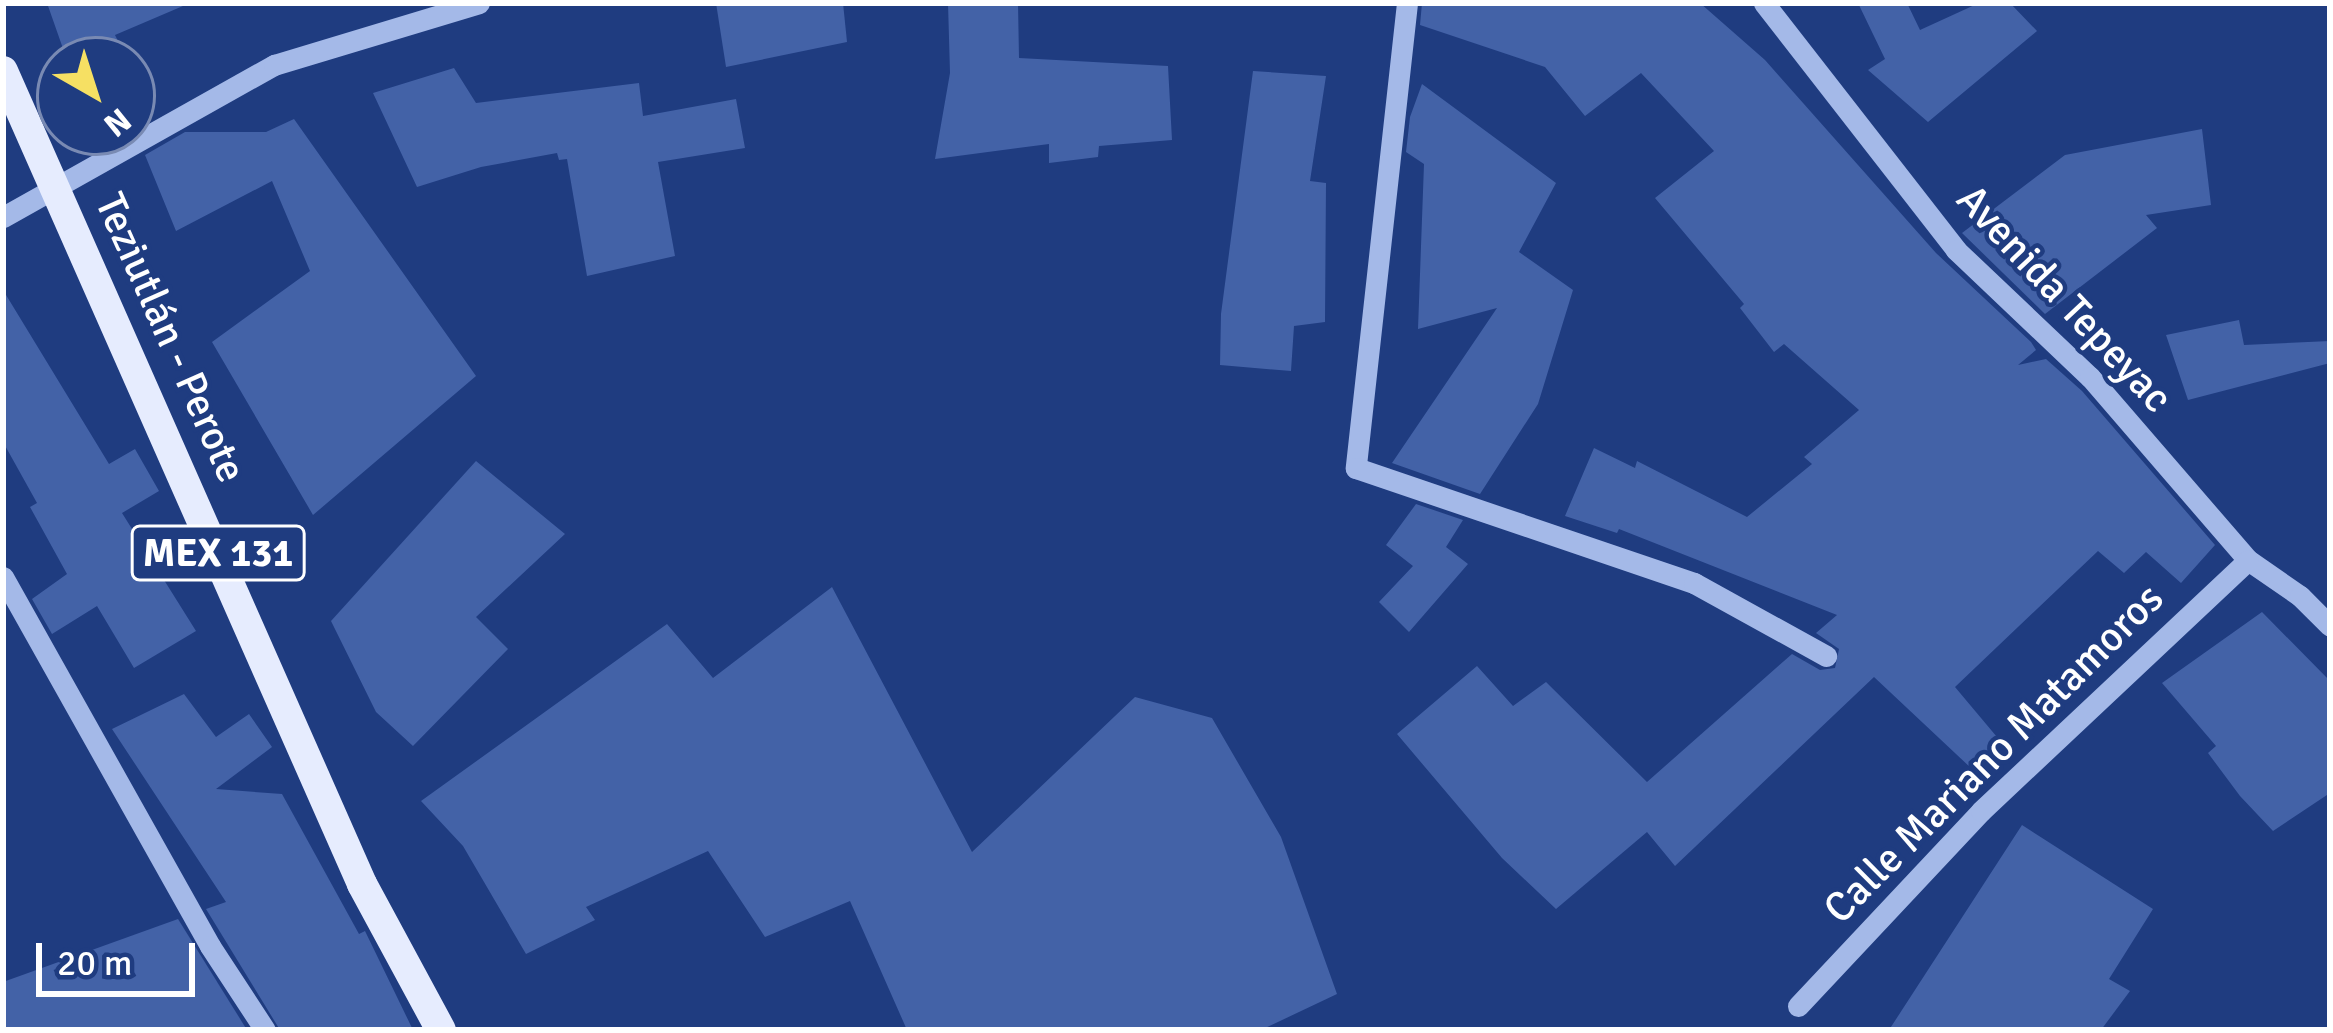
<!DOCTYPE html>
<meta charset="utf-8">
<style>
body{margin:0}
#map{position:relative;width:2333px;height:1033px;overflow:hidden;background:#1f3c80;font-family:Signika,sans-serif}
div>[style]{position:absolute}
.building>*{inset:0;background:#4362a7}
.minor>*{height:21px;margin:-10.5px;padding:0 10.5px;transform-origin:10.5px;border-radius:10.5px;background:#a4b9e8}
.major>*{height:30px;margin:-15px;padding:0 15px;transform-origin:15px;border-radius:15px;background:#e6ecfe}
span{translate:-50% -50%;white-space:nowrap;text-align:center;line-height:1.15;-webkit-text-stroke:9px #1f3c80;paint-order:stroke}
.shield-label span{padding:3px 9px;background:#1f3c80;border:3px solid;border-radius:9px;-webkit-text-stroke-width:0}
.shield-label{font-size:39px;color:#fff;font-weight:700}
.street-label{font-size:42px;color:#fff}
.frame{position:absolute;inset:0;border:6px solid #fff;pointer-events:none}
.north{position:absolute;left:36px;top:36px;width:120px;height:120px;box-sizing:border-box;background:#1f3c80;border:3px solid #798ab3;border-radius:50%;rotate:141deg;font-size:33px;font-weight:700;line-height:48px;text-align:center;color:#fff}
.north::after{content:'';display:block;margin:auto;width:42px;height:54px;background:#f6e063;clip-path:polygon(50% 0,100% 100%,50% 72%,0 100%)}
.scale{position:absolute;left:36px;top:943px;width:159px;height:54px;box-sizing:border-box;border:6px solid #fff;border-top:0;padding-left:15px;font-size:36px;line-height:42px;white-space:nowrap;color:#fff;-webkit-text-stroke:9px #1f3c80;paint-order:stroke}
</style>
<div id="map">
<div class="building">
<i style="clip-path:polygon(47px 3px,190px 3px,115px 35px,127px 60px,67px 60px)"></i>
<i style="clip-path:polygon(716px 3px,843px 3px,847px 42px,726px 67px)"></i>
<i style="clip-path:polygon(948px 3px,1018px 3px,1019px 58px,1168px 66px,1172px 140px,1099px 146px,1098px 157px,1049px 163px,1049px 144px,935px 159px,950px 73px)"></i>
<i style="clip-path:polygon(1422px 3px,1700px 3px,1765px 60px,1936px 253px,2031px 342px,2036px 350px,2018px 365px,2046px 359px,2082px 391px,2215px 545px,2181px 583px,2146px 552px,2124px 573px,2098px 551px,1955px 687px,2002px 743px,1972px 769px,1874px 677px,1675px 866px,1647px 832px,1556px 909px,1502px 858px,1397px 734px,1477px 666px,1513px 706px,1546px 682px,1647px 782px,1792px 654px,1820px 670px,1835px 668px,1839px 649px,1816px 633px,1837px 615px,1619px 529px,1617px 533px,1565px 516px,1594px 448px,1635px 468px,1637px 461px,1747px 517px,1812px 464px,1804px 457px,1859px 410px,1784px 344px,1774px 352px,1740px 308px,1744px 304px,1655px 198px,1714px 151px,1641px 73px,1585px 116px,1545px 67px,1420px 25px)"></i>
<i style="clip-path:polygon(1858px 3px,1907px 3px,1920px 30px,1979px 3px,2010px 3px,2037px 31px,1928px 122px,1868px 70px,1885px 59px)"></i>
<i style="clip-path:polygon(454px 68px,476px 103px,639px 83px,643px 116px,736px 99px,745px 148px,658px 162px,675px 256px,587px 276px,567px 159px,559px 160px,557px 153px,481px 167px,417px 187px,373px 93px)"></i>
<i style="clip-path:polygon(1253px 71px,1326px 76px,1310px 181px,1326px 183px,1325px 322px,1294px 326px,1291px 371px,1220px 365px,1221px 314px)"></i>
<i style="clip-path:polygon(1422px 84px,1556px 183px,1519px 252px,1573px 290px,1538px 404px,1480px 494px,1392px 463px,1497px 308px,1418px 329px,1424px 164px,1406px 152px,1410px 117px)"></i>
<i style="clip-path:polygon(294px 119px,476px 376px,313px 515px,212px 342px,310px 271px,272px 181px,176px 231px,145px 155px,185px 132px,266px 132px)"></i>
<i style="clip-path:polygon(2202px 129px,2211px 205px,2146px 215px,2157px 228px,2045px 314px,1962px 233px,2065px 155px)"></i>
<i style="clip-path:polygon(3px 290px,109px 464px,135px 449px,159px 491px,122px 513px,196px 631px,134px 668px,97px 606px,52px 634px,32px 599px,67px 574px,30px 507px,37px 503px,3px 442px)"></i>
<i style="clip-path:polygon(2239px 320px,2244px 345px,2330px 341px,2330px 363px,2188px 400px,2166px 335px)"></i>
<i style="clip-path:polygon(476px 461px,565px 534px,476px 617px,508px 649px,413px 746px,376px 712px,331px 621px)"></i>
<i style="clip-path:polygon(1416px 504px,1463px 520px,1446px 547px,1468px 564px,1409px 632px,1379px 602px,1413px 566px,1386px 545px)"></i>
<i style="clip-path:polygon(832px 587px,972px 852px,1135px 697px,1212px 718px,1281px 837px,1337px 994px,1261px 1030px,907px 1030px,850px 901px,765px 937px,708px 851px,586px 907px,595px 920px,526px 954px,463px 846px,421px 801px,667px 624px,713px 678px)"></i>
<i style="clip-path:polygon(2262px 612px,2330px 681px,2330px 793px,2273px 831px,2240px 796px,2208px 753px,2216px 746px,2162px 683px)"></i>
<i style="clip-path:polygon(184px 694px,216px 737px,249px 714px,272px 747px,216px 789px,282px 794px,359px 934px,365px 931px,413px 1030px,280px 1030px,206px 909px,226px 902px,112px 729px)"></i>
<i style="clip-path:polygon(2022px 825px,2153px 909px,2109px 979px,2130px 991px,2101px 1030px,1889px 1030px)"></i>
<i style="clip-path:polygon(178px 919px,247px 1030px,3px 1030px,3px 982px)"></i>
</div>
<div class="minor">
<i style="left:1407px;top:3px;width:468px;rotate:96.3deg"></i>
<i style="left:1356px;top:468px;width:357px;rotate:18.8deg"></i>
<i style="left:1694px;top:583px;width:151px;rotate:28.9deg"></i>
<i style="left:1764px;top:3px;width:313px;rotate:52.1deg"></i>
<i style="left:1956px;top:250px;width:185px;rotate:43.5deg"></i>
<i style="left:2090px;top:377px;width:242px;rotate:49.2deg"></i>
<i style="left:2248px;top:560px;width:63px;rotate:34.7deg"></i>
<i style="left:2300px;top:596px;width:42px;rotate:45deg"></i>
<i style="left:3px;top:217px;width:311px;rotate:-29.3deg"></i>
<i style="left:274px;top:65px;width:214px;rotate:-16.8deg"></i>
<i style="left:3px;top:577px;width:423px;rotate:60.7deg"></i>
<i style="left:210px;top:946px;width:100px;rotate:56.8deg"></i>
<i style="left:1798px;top:1006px;width:267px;rotate:-46.8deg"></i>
<i style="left:1981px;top:811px;width:366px;rotate:-43.2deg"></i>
</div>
<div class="major">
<i style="left:3px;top:71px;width:889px;rotate:66.17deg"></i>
<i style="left:362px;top:884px;width:166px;rotate:61.6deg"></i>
</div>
<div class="shield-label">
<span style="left:218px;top:553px">MEX 131</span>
</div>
<div class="street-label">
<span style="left:2064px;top:299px;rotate:47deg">Avenida Tepeyac</span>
<span style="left:170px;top:338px;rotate:66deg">Teziutlán - Perote</span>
<span style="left:1994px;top:754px;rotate:-45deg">Calle Mariano Matamoros</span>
</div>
<div class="frame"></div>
<div class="north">N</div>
<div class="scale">20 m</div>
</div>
